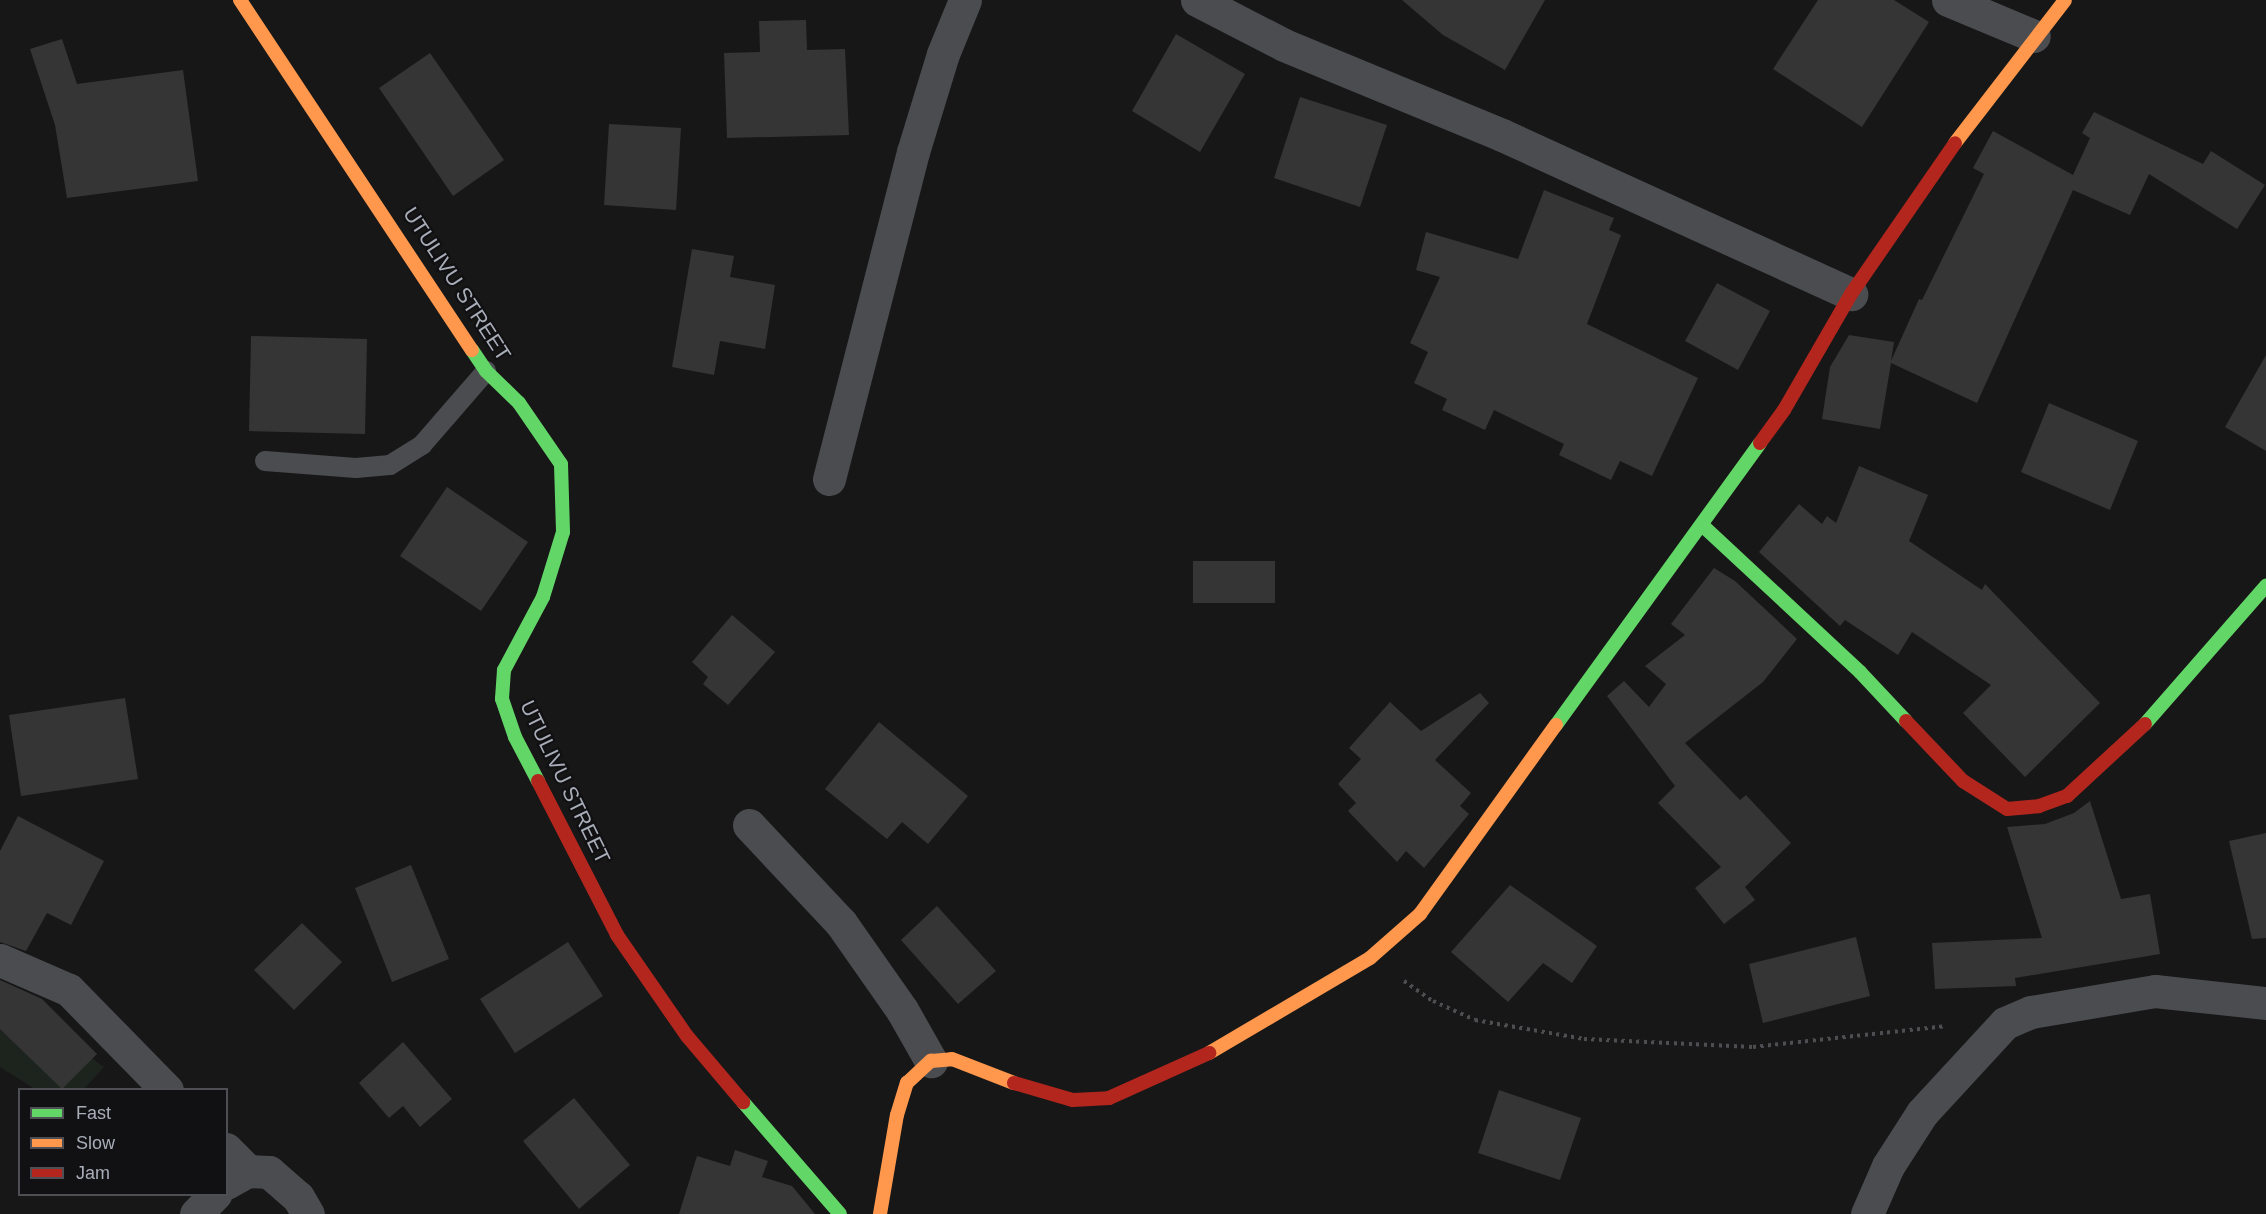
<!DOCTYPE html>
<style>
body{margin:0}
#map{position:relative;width:2266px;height:1214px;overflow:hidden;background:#171717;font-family:Helvetica,sans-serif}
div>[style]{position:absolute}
.green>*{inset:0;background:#1d241e}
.building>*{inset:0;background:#353536}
.path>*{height:4px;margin-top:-2px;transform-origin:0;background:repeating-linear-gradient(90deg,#4d4e52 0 3px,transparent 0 7.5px)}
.lane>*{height:20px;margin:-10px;padding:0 10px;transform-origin:10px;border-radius:10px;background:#4b4c50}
.street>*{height:33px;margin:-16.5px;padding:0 16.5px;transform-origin:16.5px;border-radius:16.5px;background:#4b4c50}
.fast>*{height:14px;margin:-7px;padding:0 7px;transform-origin:7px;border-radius:7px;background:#63d668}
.slow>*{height:14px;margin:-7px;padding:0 7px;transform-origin:7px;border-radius:7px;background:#ff974d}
.jam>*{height:14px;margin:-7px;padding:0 7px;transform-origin:7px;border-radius:7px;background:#b3261e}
span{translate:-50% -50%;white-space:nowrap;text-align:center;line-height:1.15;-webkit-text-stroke:4.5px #111113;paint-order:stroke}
.street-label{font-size:21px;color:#a8adb8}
.legend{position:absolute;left:18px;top:1088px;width:210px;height:108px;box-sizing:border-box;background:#111113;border:2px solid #4d4f55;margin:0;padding:8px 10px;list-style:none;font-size:18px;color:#a8adb8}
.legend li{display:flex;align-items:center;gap:12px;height:30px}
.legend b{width:30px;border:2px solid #4d4f55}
</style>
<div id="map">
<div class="green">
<i style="clip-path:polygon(26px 1009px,104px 1067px,84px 1089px,35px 1089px,0 1067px,0 1019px)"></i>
</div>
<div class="building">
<i style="clip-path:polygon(1402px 0,1545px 0,1505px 70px,1443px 35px)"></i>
<i style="clip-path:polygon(1818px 0,1894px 0,1929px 22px,1862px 127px,1773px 69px)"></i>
<i style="clip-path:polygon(806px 20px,807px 50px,845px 49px,849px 135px,727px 138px,724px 53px,760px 52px,759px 21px)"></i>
<i style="clip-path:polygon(1176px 34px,1245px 74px,1200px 152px,1132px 111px)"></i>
<i style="clip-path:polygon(62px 39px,77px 84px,183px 70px,198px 181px,67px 198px,55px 125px,30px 49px)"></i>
<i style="clip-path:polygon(430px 53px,504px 160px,453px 196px,379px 88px)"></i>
<i style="clip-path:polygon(1300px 97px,1387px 125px,1360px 207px,1274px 178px)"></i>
<i style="clip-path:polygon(2094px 112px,2203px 164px,2211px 151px,2265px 185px,2237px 229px,2149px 174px,2130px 215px,2073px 190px,1977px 403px,1891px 363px,1880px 429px,1822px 419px,1830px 367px,1849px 335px,1894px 342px,1891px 361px,1919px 299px,1922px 300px,1984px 174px,1973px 168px,1993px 131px,2073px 175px,2090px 138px,2082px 133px)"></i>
<i style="clip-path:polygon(609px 124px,681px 128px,676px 210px,604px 205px)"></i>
<i style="clip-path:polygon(1544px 190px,1614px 218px,1609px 230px,1621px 235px,1587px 324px,1698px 378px,1652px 476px,1620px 461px,1611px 480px,1559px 455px,1564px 444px,1494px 410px,1485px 430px,1442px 410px,1447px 399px,1414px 383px,1428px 352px,1410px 343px,1440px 277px,1416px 270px,1426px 232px,1518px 259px)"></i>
<i style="clip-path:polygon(692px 249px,734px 256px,730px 277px,775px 285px,765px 349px,720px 341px,714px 375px,672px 367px)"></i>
<i style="clip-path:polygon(1717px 283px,1770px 311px,1738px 370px,1685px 341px)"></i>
<i style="clip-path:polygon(251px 336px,367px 339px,365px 434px,249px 431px)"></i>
<i style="clip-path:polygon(2266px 355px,2266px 451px,2225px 427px)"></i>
<i style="clip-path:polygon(2049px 403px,2138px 441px,2110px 510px,2021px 472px)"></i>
<i style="clip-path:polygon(1859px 466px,1928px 495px,1909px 541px,1982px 590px,1985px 584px,2100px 703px,2025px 777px,1963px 713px,1991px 685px,1912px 632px,1898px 655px,1845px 620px,1840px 626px,1759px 552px,1799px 504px,1822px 524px,1827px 516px,1836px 523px)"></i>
<i style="clip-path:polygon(447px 487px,528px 542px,481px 611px,400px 556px)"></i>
<i style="clip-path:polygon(1193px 561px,1275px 561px,1275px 603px,1193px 603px)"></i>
<i style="clip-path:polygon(1714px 568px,1735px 581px,1797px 639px,1763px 682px,1685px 743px,1740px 800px,1746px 795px,1791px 843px,1745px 887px,1755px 900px,1724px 924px,1695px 888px,1721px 867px,1658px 803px,1675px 786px,1607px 696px,1624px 681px,1649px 707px,1666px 684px,1645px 666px,1685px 635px,1671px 624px)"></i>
<i style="clip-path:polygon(732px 615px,775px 652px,728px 705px,703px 684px,708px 677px,692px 662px)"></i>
<i style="clip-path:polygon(1480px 693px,1489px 703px,1435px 760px,1471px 793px,1460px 806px,1469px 814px,1424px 868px,1406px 851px,1397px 862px,1348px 811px,1356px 803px,1338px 784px,1361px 759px,1349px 748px,1390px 702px,1421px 731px)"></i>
<i style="clip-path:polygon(125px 698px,138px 779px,21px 796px,9px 715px)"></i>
<i style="clip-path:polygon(879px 722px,968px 796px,928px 844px,902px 822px,887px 839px,825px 789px)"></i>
<i style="clip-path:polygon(2090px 801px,2121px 899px,2150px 894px,2160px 954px,2015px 978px,2016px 986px,1935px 989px,1932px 943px,2042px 938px,2007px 827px,2045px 824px,2074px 813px)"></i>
<i style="clip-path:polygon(18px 816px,104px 861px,71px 925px,47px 913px,26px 951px,0 942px,0 851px)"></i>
<i style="clip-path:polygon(2266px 833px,2266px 938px,2252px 939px,2229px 841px)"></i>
<i style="clip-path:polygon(411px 865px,449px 959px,392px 982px,355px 888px)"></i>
<i style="clip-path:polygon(1510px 885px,1597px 946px,1572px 983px,1543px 963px,1508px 1002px,1451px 952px)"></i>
<i style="clip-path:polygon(937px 906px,996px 971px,958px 1004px,901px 940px)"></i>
<i style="clip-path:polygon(302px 923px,342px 962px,294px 1010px,254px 970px)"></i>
<i style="clip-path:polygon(1856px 937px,1870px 996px,1763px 1023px,1749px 964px)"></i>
<i style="clip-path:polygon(568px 942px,603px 996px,515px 1053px,480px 999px)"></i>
<i style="clip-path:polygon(0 980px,42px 999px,97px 1054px,62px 1089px,0 1029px)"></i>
<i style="clip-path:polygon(403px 1042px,452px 1099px,420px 1127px,403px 1106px,389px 1118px,359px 1083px)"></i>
<i style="clip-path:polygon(1499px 1090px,1581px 1118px,1560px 1180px,1478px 1153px)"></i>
<i style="clip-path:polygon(574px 1098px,630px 1165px,579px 1209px,523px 1141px)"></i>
<i style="clip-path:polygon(735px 1150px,768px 1161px,762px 1177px,792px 1186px,815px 1214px,679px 1214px,697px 1156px,730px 1166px)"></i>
</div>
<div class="path">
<i style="left:1404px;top:981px;width:35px;rotate:35deg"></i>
<i style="left:1433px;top:1001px;width:46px;rotate:24.3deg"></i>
<i style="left:1475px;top:1020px;width:111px;rotate:9.9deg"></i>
<i style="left:1584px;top:1039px;width:169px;rotate:2.7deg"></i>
<i style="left:1753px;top:1047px;width:195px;rotate:-6.2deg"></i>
</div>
<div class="lane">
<i style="left:265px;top:461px;width:91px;rotate:4.4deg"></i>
<i style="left:356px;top:468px;width:34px;rotate:-5deg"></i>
<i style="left:390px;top:465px;width:38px;rotate:-32deg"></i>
<i style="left:422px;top:445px;width:98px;rotate:-49.1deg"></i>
</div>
<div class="street">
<i style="left:1197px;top:0;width:98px;rotate:27.3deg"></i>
<i style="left:1284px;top:45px;width:236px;rotate:22.4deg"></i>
<i style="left:1502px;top:135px;width:384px;rotate:24.5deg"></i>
<i style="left:1948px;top:0;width:93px;rotate:22.7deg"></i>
<i style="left:829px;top:479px;width:338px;rotate:-75.6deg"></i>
<i style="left:913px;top:152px;width:102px;rotate:-73deg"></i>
<i style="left:943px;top:54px;width:58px;rotate:-67.8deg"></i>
<i style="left:749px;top:825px;width:134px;rotate:46.8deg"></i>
<i style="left:841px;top:923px;width:106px;rotate:55deg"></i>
<i style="left:902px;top:1010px;width:59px;rotate:60.4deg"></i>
<i style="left:0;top:960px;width:75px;rotate:23.5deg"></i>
<i style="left:69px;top:990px;width:140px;rotate:45.6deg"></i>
<i style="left:226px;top:1149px;width:31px;rotate:45deg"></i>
<i style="left:226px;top:1183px;width:25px;rotate:-29deg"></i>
<i style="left:248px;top:1171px;width:21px;rotate:3deg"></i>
<i style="left:269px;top:1172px;width:38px;rotate:41deg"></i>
<i style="left:298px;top:1197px;width:20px;rotate:60deg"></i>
<i style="left:196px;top:1214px;width:28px;rotate:-46deg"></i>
<i style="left:1867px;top:1214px;width:52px;rotate:-66.4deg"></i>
<i style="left:1888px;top:1166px;width:63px;rotate:-57.3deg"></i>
<i style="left:1922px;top:1113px;width:122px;rotate:-47.3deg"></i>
<i style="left:2005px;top:1023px;width:28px;rotate:-23deg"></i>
<i style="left:2031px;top:1012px;width:126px;rotate:-9.6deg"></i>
<i style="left:2155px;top:991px;width:112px;rotate:6.2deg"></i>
</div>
<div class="fast">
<i style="left:472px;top:350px;width:25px;rotate:56deg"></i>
<i style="left:486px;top:371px;width:46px;rotate:44.1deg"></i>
<i style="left:519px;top:403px;width:74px;rotate:55.5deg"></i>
<i style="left:561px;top:464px;width:68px;rotate:88.3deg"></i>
<i style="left:563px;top:532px;width:68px;rotate:107.1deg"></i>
<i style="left:543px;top:597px;width:83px;rotate:118.1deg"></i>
<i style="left:504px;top:670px;width:29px;rotate:94deg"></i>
<i style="left:502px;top:699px;width:40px;rotate:71.1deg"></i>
<i style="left:515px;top:737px;width:50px;rotate:62.4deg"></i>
<i style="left:1702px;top:525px;width:216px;rotate:42.9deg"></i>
<i style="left:1860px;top:672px;width:67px;rotate:46.8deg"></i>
<i style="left:2145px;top:724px;width:184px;rotate:-48.8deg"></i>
<i style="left:1556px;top:725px;width:348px;rotate:-54.1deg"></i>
<i style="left:743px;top:1102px;width:148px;rotate:49.1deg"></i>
</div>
<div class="slow">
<i style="left:240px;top:0;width:420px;rotate:56.5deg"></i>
<i style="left:1955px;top:143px;width:180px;rotate:-52.4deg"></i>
<i style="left:1209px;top:1053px;width:187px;rotate:-30.5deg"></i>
<i style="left:1370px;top:958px;width:67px;rotate:-41.3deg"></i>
<i style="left:1420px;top:914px;width:233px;rotate:-54.3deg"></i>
<i style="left:880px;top:1214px;width:100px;rotate:-80.3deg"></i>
<i style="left:897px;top:1115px;width:34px;rotate:-73deg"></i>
<i style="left:907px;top:1083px;width:33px;rotate:-43deg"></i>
<i style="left:931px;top:1061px;width:21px;rotate:-5deg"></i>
<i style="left:952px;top:1059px;width:66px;rotate:21.2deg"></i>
</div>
<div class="jam">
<i style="left:1760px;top:443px;width:41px;rotate:-54deg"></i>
<i style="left:1784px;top:410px;width:134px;rotate:-60deg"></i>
<i style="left:1851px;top:294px;width:183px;rotate:-55.4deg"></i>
<i style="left:1906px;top:721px;width:83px;rotate:46.5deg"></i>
<i style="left:1963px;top:781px;width:52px;rotate:32.5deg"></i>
<i style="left:2007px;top:809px;width:32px;rotate:-5deg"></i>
<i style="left:2039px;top:806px;width:30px;rotate:-20deg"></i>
<i style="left:2067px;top:796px;width:106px;rotate:-42.7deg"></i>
<i style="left:538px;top:781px;width:173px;rotate:62.8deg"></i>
<i style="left:617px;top:935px;width:123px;rotate:55.3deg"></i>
<i style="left:687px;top:1036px;width:87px;rotate:49.7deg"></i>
<i style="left:1014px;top:1083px;width:61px;rotate:16.1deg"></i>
<i style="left:1073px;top:1100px;width:36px;rotate:-3deg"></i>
<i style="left:1109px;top:1098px;width:110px;rotate:-24.2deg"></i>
</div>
<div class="street-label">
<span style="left:457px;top:284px;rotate:57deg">UTULIVU STREET</span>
<span style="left:565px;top:782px;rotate:64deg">UTULIVU STREET</span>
</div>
<ul class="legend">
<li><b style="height:8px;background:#63d668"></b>Fast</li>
<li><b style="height:8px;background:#ff974d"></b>Slow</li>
<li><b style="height:8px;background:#b3261e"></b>Jam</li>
</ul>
</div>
